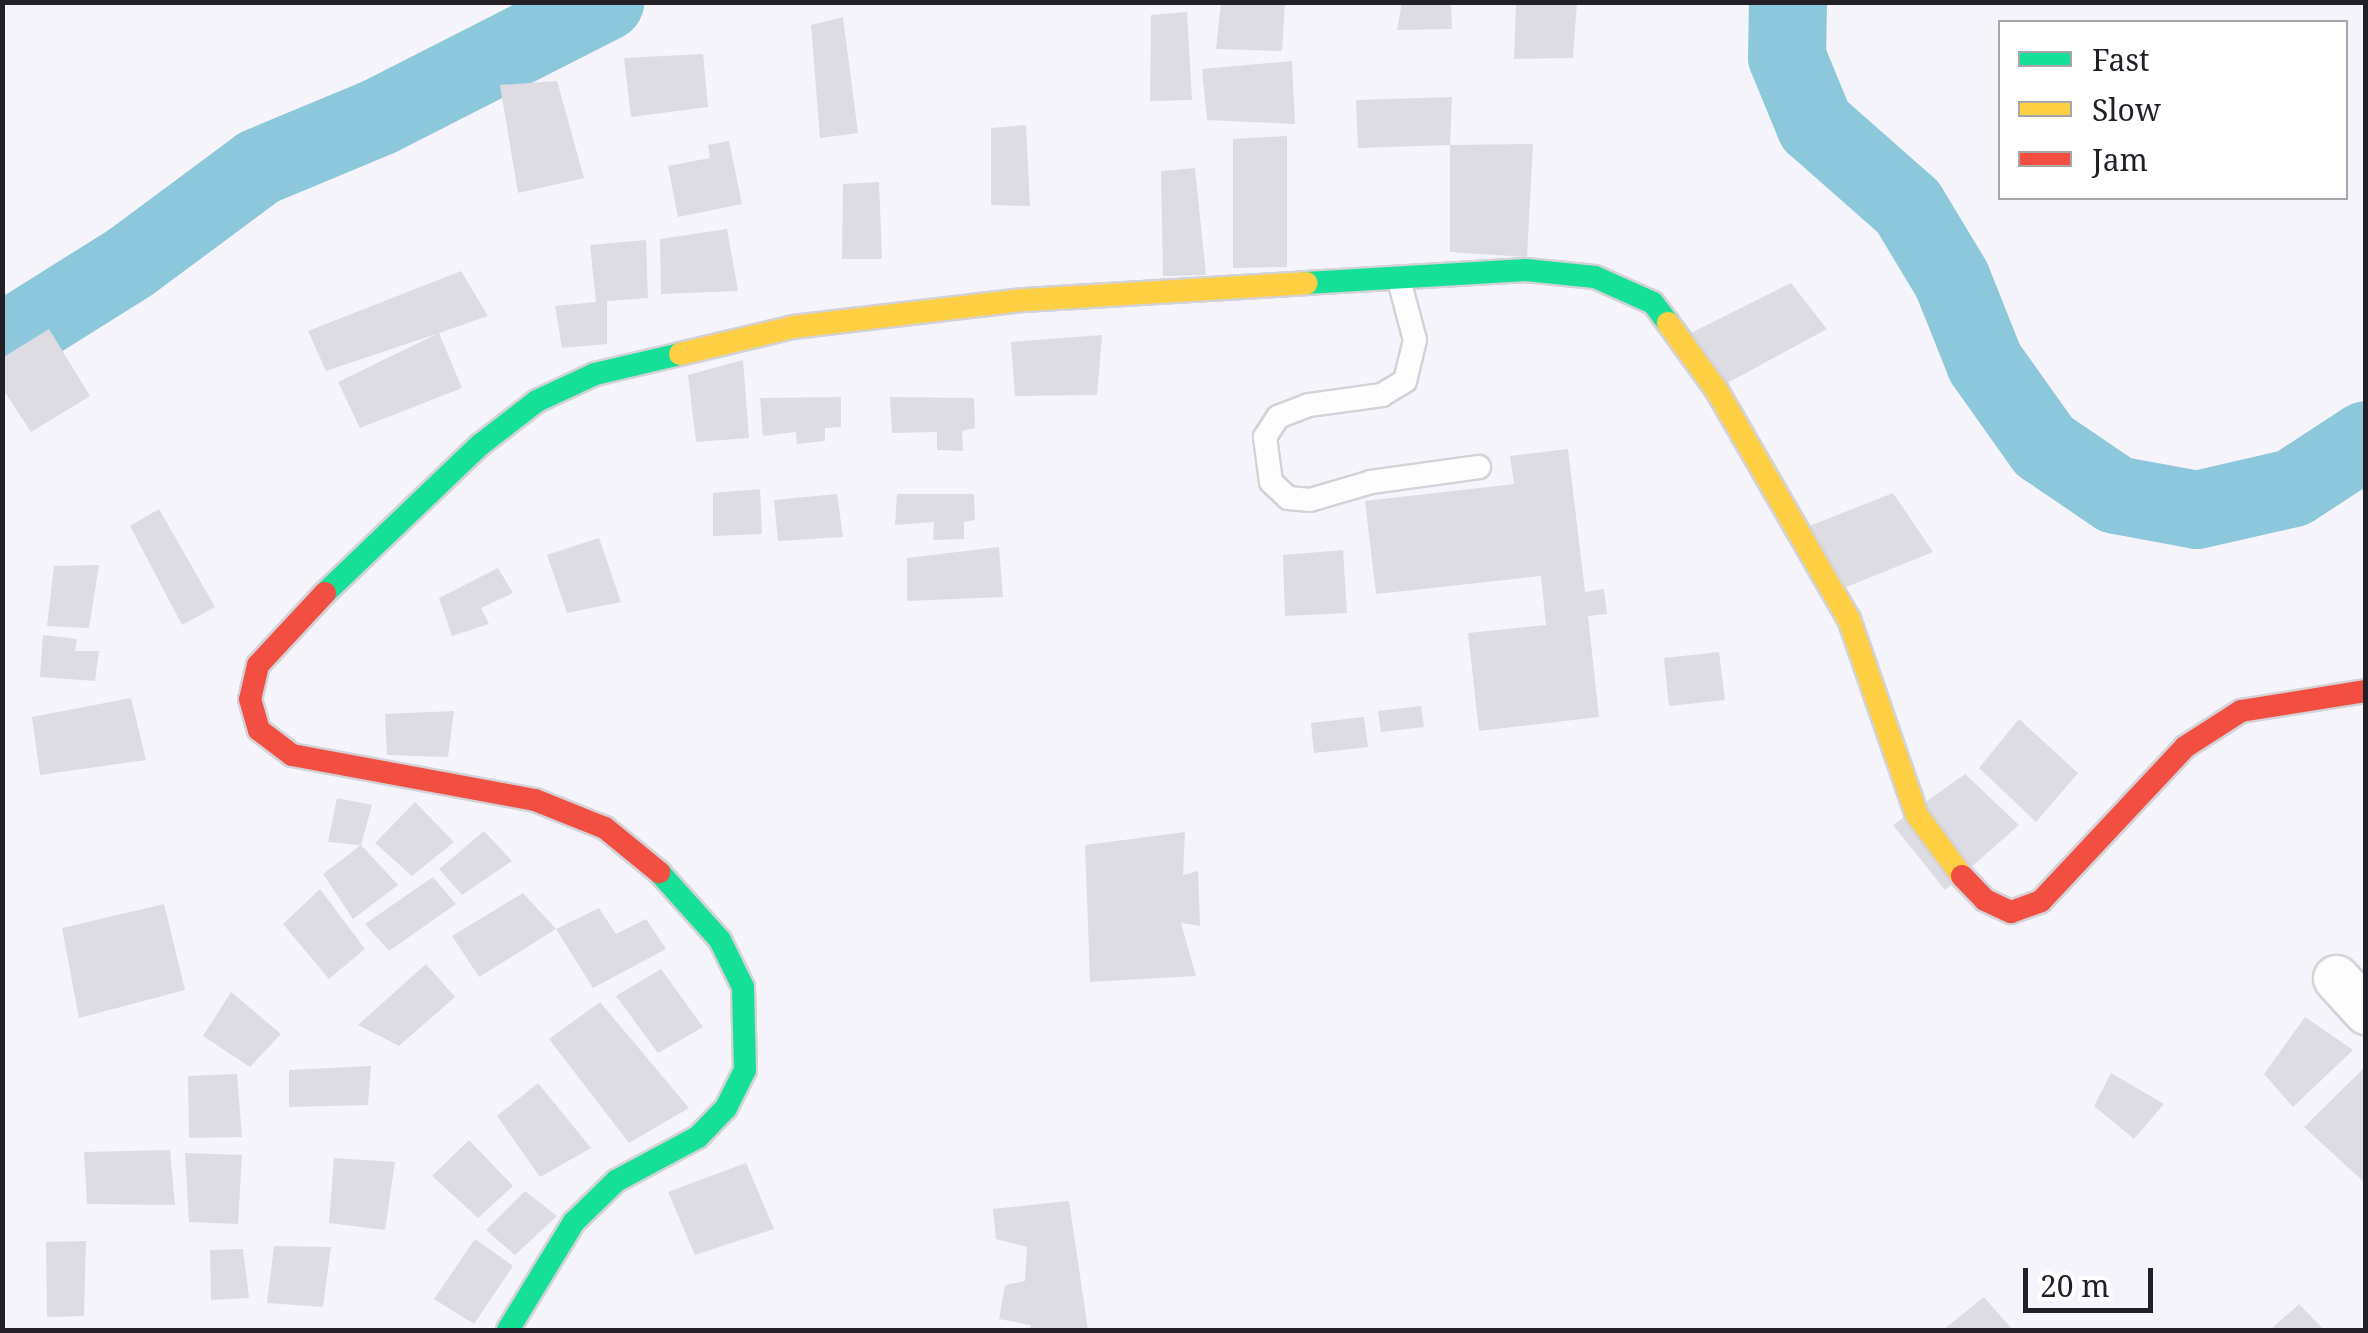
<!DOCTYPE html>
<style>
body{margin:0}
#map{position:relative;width:2368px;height:1333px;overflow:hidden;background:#f5f4fa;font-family:"Noto Serif",serif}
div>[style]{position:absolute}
.river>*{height:78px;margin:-39px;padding:0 39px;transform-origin:39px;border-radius:39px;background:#8cc7db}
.building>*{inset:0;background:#dddce2}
.roads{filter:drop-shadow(2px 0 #d3d2d7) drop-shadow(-2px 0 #d3d2d7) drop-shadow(0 2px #d3d2d7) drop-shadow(0 -2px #d3d2d7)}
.lane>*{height:22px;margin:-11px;padding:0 11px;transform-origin:11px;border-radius:11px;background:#fefdfe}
.street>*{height:45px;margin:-22.5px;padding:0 22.5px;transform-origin:22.5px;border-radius:22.5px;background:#fefdfe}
.fast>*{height:22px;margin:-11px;padding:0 11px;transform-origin:11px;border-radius:11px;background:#16e098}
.slow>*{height:22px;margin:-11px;padding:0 11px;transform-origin:11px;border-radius:11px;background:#ffcf43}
.jam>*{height:22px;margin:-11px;padding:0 11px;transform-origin:11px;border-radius:11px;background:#f24e42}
span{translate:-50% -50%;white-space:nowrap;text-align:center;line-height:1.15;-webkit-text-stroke:8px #fff;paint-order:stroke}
.frame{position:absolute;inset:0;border:5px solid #222026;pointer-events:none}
.legend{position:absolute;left:1998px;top:20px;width:350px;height:180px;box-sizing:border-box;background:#fff;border:2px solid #a7a6a8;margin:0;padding:12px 18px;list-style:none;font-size:30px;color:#222026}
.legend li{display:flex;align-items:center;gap:20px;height:50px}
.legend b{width:50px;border:2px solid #a7a6a8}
.scale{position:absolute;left:2023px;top:1268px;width:130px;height:45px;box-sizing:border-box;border:5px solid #222026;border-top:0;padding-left:12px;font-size:30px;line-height:35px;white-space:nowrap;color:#222026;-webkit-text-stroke:8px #fff;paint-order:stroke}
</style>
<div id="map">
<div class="river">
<i style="left:1788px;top:2px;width:55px;rotate:91deg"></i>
<i style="left:1787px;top:57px;width:74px;rotate:67.6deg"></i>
<i style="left:1815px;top:125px;width:124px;rotate:41.4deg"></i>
<i style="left:1908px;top:207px;width:85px;rotate:58.9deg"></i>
<i style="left:1952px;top:280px;width:89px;rotate:68.3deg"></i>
<i style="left:1985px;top:363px;width:102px;rotate:54.6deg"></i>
<i style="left:2044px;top:446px;width:87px;rotate:34.2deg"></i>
<i style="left:2116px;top:495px;width:82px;rotate:10.5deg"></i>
<i style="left:2197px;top:510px;width:98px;rotate:-12.9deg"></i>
<i style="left:2293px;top:488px;width:87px;rotate:-33.3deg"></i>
<i style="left:2px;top:343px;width:152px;rotate:-32.1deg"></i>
<i style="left:131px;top:262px;width:159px;rotate:-36.6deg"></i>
<i style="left:259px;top:167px;width:130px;rotate:-22.6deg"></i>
<i style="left:379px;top:117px;width:254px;rotate:-27deg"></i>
</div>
<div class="building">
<i style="clip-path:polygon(1221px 2px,1285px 2px,1282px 51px,1216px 49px)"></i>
<i style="clip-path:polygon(1402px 2px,1451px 2px,1452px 29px,1397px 30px)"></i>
<i style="clip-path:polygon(1516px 2px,1577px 2px,1573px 58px,1514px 59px)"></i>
<i style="clip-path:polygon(1187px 12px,1192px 100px,1150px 101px,1151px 15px)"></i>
<i style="clip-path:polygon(843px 17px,858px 133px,820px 138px,811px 25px)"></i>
<i style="clip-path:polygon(703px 54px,708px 107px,631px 117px,624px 58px)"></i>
<i style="clip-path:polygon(1292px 61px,1295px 124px,1207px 120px,1202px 69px)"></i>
<i style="clip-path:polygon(557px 81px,584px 178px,518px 193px,500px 85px)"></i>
<i style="clip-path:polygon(1452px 97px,1450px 145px,1533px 144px,1527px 257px,1450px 252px,1450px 145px,1358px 148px,1356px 100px)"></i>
<i style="clip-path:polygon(1026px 125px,1030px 206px,991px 205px,991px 128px)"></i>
<i style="clip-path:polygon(1287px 136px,1287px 267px,1233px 268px,1233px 139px)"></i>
<i style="clip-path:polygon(729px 141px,742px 204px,678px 217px,668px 166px,710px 158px,708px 145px)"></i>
<i style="clip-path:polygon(1195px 168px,1206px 275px,1163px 276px,1161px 171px)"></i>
<i style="clip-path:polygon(879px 182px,882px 259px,842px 259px,843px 184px)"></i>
<i style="clip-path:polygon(727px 229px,738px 291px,661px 294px,660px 239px)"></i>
<i style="clip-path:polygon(646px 240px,648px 298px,607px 301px,607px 344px,562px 348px,555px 306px,596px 302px,590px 245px)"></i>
<i style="clip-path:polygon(461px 271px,488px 316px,439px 333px,462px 388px,360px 428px,338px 382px,439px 333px,326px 371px,308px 331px)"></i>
<i style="clip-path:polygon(1791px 283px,1827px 329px,1716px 389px,1681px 338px)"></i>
<i style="clip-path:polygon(49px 329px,90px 396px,31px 432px,2px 388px,2px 358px)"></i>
<i style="clip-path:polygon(1102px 335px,1097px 395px,1015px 396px,1011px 342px)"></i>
<i style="clip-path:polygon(743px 360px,749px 438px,696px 442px,688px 375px)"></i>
<i style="clip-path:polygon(841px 397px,841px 427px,825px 428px,825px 441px,797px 444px,796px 432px,763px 436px,760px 398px)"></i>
<i style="clip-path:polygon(890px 397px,974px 398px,975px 428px,962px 431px,963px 451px,937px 450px,937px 432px,892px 433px)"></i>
<i style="clip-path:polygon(1568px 449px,1585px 592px,1604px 589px,1607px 614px,1588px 616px,1599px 717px,1479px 731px,1468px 633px,1546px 625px,1541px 576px,1376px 594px,1365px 501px,1514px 484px,1510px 456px)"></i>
<i style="clip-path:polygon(760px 489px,762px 534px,713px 536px,713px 493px)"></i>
<i style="clip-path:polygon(1893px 493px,1933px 552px,1834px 592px,1807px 527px)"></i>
<i style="clip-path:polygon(837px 494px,843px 537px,778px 541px,774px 500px)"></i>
<i style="clip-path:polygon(897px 494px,974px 494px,975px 520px,964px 522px,964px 539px,933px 540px,934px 522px,895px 525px)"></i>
<i style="clip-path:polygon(159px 509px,215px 607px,182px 625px,130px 526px)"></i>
<i style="clip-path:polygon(599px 538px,621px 602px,567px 613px,547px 555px)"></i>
<i style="clip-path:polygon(999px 547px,1003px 597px,907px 601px,907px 558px)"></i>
<i style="clip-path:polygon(1343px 550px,1347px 613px,1285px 616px,1283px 555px)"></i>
<i style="clip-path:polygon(99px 565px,89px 628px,47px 626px,54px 566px)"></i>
<i style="clip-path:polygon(498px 568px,513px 593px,481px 608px,489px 624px,452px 636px,439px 598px)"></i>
<i style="clip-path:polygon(43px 635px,77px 639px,75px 651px,99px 651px,95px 681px,40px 677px)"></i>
<i style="clip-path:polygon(1719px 652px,1725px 700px,1669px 706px,1664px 658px)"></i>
<i style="clip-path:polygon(131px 698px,146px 760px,40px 775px,32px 717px)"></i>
<i style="clip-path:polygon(1421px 706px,1424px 727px,1381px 732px,1378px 711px)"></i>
<i style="clip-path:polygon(454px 711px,448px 757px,387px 755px,385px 714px)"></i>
<i style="clip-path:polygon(1364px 717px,1368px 747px,1314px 753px,1311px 723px)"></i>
<i style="clip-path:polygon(2019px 719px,2078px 773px,2036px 822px,1979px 768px)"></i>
<i style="clip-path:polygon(1965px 774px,2019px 825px,1945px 890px,1893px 825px)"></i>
<i style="clip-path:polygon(337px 798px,372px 805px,361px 845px,328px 842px)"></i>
<i style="clip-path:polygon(415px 802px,454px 842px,412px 876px,375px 843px)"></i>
<i style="clip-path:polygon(484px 831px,512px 861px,462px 895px,439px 869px)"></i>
<i style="clip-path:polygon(1185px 832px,1183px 875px,1198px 871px,1200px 926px,1181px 923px,1196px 976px,1090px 982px,1085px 845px)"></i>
<i style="clip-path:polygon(361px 845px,398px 885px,353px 919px,323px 874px)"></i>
<i style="clip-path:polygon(433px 877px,456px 904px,389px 951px,365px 924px)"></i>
<i style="clip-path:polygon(320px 889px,365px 949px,329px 979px,283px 924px)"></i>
<i style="clip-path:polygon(523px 893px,556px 929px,479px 977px,452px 936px)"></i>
<i style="clip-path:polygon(164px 904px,185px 990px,79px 1018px,62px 928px)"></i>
<i style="clip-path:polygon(599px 908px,616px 934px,646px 919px,666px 949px,593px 988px,556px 929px)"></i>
<i style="clip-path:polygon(426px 964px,455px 997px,399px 1046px,358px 1025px)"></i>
<i style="clip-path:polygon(661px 969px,703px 1027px,658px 1053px,616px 996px)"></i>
<i style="clip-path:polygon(231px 992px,281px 1034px,250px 1067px,203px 1036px)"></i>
<i style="clip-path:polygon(600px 1002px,689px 1108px,629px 1143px,549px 1039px)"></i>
<i style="clip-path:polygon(2305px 1017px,2353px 1050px,2293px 1107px,2264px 1074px)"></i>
<i style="clip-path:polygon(371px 1066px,368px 1105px,289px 1107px,289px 1070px)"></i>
<i style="clip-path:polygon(2366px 1066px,2366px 1184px,2304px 1127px)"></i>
<i style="clip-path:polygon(2111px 1073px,2164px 1104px,2134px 1139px,2094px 1106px)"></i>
<i style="clip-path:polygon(237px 1074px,242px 1137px,189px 1138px,188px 1076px)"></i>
<i style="clip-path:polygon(538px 1083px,591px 1148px,540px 1177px,497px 1116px)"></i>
<i style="clip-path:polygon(469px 1140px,513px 1186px,478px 1218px,432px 1176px)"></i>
<i style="clip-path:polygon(170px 1150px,175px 1205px,87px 1204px,84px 1152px)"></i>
<i style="clip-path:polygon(185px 1153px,242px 1155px,238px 1224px,189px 1222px)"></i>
<i style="clip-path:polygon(334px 1158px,395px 1162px,385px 1230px,329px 1223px)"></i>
<i style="clip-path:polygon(746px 1163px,774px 1229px,695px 1255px,668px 1192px)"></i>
<i style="clip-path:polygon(525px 1191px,557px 1216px,515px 1255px,486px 1230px)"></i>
<i style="clip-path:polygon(1069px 1201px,1088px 1330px,1030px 1330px,1031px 1325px,999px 1319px,1005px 1285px,1025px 1281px,1027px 1247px,996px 1239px,993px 1209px)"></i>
<i style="clip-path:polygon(475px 1239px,513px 1266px,474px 1324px,434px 1299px)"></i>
<i style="clip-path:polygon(86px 1241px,84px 1316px,47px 1317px,46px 1242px)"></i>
<i style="clip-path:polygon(274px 1246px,331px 1247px,323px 1307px,267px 1303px)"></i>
<i style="clip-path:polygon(243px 1249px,249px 1298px,211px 1300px,210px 1250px)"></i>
<i style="clip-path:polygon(1984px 1297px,2012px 1329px,1943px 1330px)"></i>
<i style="clip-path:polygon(2299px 1304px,2324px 1330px,2270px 1330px)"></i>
</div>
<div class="roads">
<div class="lane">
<i style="left:1399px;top:280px;width:62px;rotate:75.1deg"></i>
<i style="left:1415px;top:340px;width:42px;rotate:103.7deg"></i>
<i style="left:1405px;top:381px;width:27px;rotate:149deg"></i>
<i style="left:1382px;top:395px;width:74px;rotate:172.2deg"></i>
<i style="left:1309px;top:405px;width:33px;rotate:159deg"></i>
<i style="left:1278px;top:417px;width:24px;rotate:123deg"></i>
<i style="left:1265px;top:437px;width:45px;rotate:82.4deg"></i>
<i style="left:1271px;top:482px;width:23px;rotate:43deg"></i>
<i style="left:1288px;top:498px;width:22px;rotate:5deg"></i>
<i style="left:1310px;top:500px;width:64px;rotate:-16.4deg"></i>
<i style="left:1371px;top:482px;width:109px;rotate:-7.9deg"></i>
</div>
<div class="street">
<i style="left:2336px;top:978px;width:45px;rotate:47.7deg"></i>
</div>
<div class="fast">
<i style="left:1306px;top:283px;width:220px;rotate:-3.4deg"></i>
<i style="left:1526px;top:270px;width:69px;rotate:5.8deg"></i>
<i style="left:1595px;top:277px;width:64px;rotate:24.1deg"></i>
<i style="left:1653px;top:303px;width:25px;rotate:53deg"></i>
<i style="left:325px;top:593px;width:214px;rotate:-43.7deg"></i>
<i style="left:480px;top:445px;width:72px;rotate:-37.7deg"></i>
<i style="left:537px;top:401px;width:64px;rotate:-25deg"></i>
<i style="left:595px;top:374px;width:87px;rotate:-13.2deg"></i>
<i style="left:508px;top:1330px;width:127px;rotate:-58.6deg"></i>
<i style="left:574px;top:1222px;width:59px;rotate:-44.3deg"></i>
<i style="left:616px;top:1181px;width:93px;rotate:-28.2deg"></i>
<i style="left:698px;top:1137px;width:40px;rotate:-46deg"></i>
<i style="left:726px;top:1108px;width:42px;rotate:-63.4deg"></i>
<i style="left:745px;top:1070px;width:83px;rotate:-91.4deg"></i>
<i style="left:743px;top:987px;width:52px;rotate:-116.1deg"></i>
<i style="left:720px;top:940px;width:91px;rotate:-131.9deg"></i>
</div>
<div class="slow">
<i style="left:1668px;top:323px;width:82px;rotate:54deg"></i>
<i style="left:1716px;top:389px;width:266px;rotate:60deg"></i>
<i style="left:1849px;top:619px;width:207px;rotate:70.9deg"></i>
<i style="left:1917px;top:815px;width:76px;rotate:53.6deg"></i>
<i style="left:680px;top:354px;width:116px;rotate:-13.4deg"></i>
<i style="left:793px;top:327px;width:232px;rotate:-6.7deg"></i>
<i style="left:1023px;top:300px;width:284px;rotate:-3.4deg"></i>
</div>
<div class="jam">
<i style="left:325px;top:593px;width:98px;rotate:132.9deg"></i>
<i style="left:258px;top:665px;width:35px;rotate:103deg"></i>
<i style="left:250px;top:699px;width:32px;rotate:74deg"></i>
<i style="left:259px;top:730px;width:41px;rotate:37.1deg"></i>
<i style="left:292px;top:755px;width:247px;rotate:10.5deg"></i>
<i style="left:535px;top:800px;width:75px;rotate:21.8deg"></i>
<i style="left:605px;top:828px;width:70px;rotate:39.2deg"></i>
<i style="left:1962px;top:876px;width:33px;rotate:46deg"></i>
<i style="left:1985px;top:900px;width:29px;rotate:25deg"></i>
<i style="left:2011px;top:912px;width:32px;rotate:-20deg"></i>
<i style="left:2041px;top:901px;width:211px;rotate:-46.9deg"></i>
<i style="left:2185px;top:747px;width:67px;rotate:-32.7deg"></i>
<i style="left:2241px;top:711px;width:127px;rotate:-9.1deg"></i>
</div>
</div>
<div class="frame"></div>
<ul class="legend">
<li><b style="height:12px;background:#16e098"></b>Fast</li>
<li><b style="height:12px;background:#ffcf43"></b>Slow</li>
<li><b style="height:12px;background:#f24e42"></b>Jam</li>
</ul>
<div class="scale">20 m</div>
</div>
